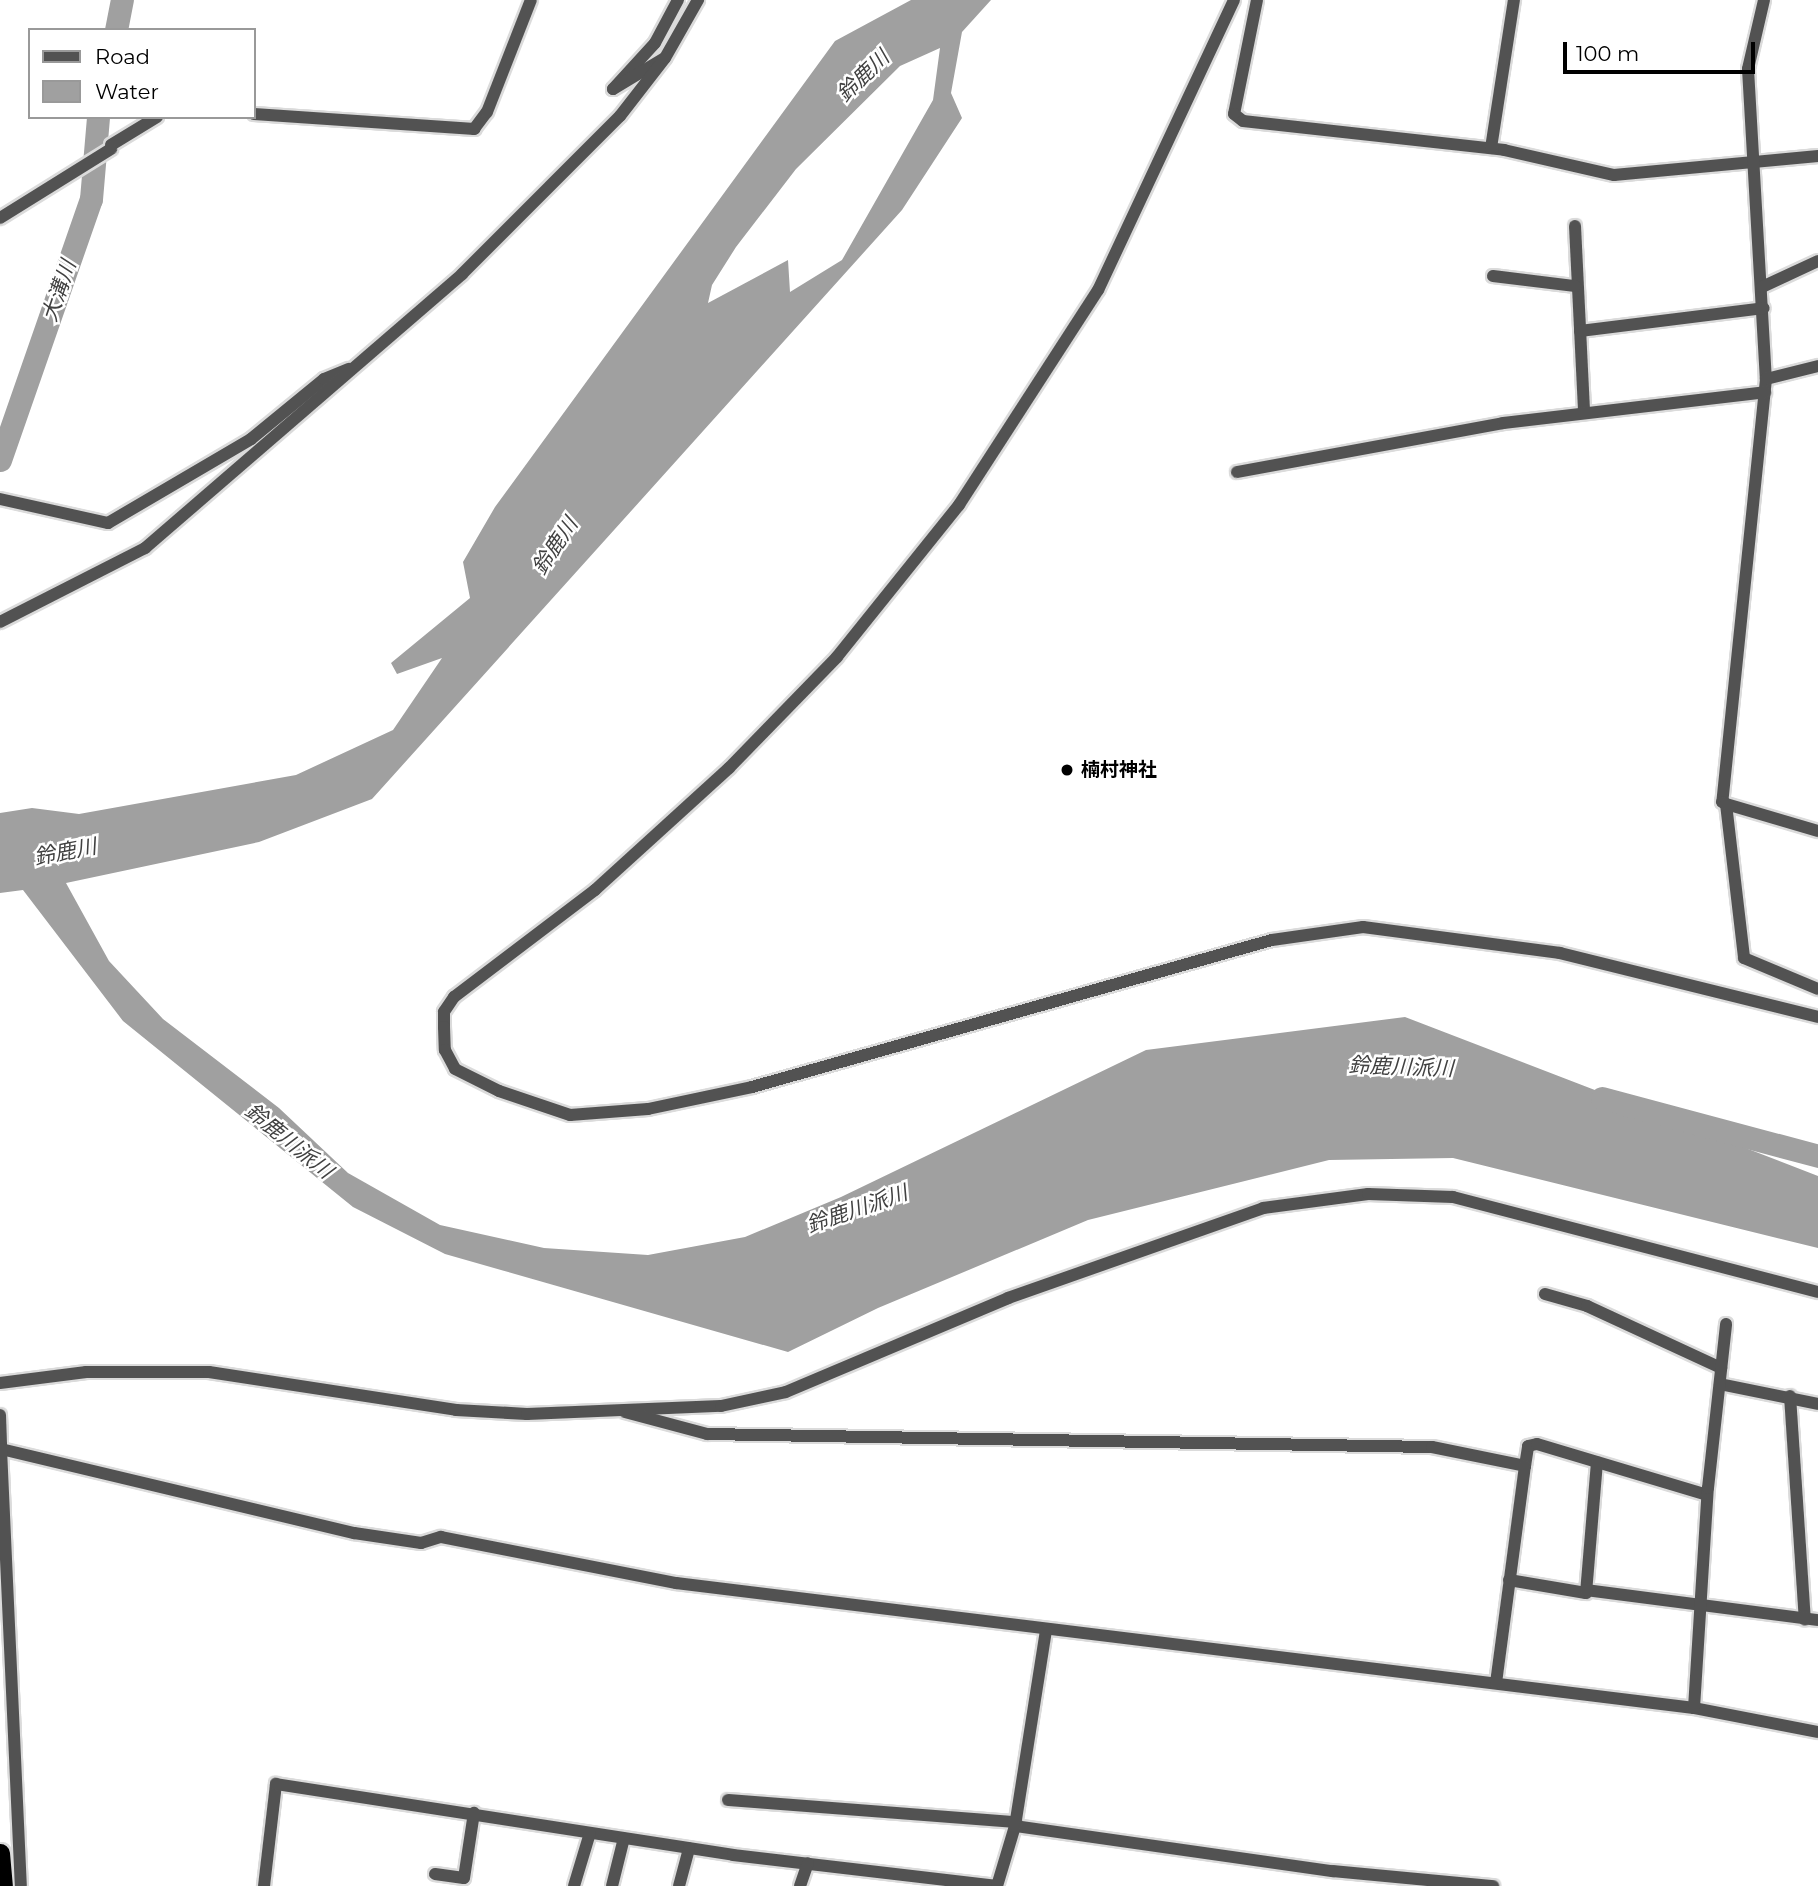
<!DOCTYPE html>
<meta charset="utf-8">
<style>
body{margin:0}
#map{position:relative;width:1818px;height:1886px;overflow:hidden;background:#fff;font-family:Montserrat,"Noto Sans JP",sans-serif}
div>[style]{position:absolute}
.water>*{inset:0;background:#a0a0a0}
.river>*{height:23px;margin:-11.5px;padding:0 11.5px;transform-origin:11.5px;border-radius:11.5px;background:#a0a0a0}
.roads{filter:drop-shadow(2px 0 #dbdbdb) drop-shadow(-2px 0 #dbdbdb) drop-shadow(0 2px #dbdbdb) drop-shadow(0 -2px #dbdbdb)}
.minor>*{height:12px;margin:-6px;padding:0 6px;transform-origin:6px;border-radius:6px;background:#525252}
.highway>*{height:19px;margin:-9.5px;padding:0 9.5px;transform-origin:9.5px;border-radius:9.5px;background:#000}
.dots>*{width:19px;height:19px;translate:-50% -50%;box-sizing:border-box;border:4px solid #fff;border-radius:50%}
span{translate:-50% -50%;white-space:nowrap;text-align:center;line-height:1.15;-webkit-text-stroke:5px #fff;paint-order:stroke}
.poi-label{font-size:19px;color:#000;font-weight:700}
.left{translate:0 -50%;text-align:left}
.water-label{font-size:21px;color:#414141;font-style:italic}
.legend{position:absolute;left:28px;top:28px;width:228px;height:91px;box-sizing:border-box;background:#fff;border:2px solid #999;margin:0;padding:9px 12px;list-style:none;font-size:21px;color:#000}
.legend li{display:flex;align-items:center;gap:14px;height:35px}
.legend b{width:35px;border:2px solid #999}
.scale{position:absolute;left:1563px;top:42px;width:192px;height:32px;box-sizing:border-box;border:4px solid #000;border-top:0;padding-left:9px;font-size:21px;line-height:24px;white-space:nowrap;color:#000;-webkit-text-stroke:5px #fff;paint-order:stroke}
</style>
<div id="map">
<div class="water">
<i style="clip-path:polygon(evenodd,911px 0,991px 0,962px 32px,951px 93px,962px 118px,902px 210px,372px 799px,259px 842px,66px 883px,109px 961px,163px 1019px,279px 1108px,348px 1173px,440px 1225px,544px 1248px,648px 1255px,745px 1237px,841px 1197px,1146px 1050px,1405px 1017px,1818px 1176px,1818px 1248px,1453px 1158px,1329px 1160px,1088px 1220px,878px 1308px,788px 1352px,445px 1254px,353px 1207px,123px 1021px,23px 890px,0 893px,0 813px,32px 808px,79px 814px,296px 775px,393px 730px,442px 658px,397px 674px,391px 663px,470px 598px,463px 562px,495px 507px,835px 41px,911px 0,940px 48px,933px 100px,842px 260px,790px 292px,788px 260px,708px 303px,712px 285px,736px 247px,796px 169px,900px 66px,940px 48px)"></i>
</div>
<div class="river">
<i style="left:116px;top:30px;width:31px;rotate:-79deg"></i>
<i style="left:0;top:460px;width:276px;rotate:-70.8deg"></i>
<i style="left:91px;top:199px;width:82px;rotate:-85.1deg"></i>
<i style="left:1602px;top:1098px;width:224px;rotate:15deg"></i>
</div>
<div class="roads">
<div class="minor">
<i style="left:1234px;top:0;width:320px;rotate:115.1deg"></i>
<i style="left:1098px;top:290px;width:256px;rotate:122.9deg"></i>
<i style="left:959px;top:505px;width:195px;rotate:128.8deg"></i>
<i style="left:837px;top:657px;width:155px;rotate:134.2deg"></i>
<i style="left:729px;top:768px;width:181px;rotate:137.7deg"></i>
<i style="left:595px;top:890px;width:177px;rotate:142.8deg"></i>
<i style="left:454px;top:997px;width:18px;rotate:124deg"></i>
<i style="left:444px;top:1012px;width:15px;rotate:90deg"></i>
<i style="left:444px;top:1027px;width:23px;rotate:88deg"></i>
<i style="left:445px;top:1050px;width:21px;rotate:62deg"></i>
<i style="left:455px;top:1069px;width:49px;rotate:26.6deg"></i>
<i style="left:499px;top:1091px;width:75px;rotate:18.7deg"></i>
<i style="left:570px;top:1115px;width:78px;rotate:-4.4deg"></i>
<i style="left:648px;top:1109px;width:106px;rotate:-11.9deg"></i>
<i style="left:752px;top:1087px;width:540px;rotate:-15.79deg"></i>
<i style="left:1272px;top:940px;width:92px;rotate:-8.1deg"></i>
<i style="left:1363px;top:927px;width:199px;rotate:7.5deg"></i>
<i style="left:1560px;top:953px;width:266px;rotate:13.9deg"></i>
<i style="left:1257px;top:0;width:116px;rotate:101.4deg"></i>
<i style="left:1234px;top:114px;width:11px;rotate:38deg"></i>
<i style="left:1243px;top:121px;width:263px;rotate:6.3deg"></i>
<i style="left:1504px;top:150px;width:113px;rotate:12.8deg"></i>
<i style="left:1614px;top:175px;width:205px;rotate:-5.3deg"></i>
<i style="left:1764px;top:0;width:71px;rotate:103.1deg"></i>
<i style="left:1748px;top:69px;width:311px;rotate:86.7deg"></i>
<i style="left:1766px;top:379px;width:425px;rotate:95.9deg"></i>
<i style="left:1722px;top:802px;width:4px;rotate:27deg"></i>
<i style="left:1726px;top:804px;width:155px;rotate:83.3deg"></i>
<i style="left:1744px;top:958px;width:80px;rotate:22.7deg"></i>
<i style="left:613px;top:89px;width:62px;rotate:-47.6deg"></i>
<i style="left:655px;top:43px;width:49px;rotate:-61.9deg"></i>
<i style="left:613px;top:89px;width:58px;rotate:-31deg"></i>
<i style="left:254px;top:114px;width:221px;rotate:3.9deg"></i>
<i style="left:474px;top:129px;width:21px;rotate:-53deg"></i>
<i style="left:487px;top:112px;width:120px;rotate:-68.6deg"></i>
<i style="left:111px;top:145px;width:54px;rotate:-31.3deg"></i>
<i style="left:1491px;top:148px;width:150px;rotate:-81.2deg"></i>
<i style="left:0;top:218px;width:131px;rotate:-31.9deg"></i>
<i style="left:1575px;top:226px;width:184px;rotate:87.2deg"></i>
<i style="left:1493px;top:276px;width:83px;rotate:7deg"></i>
<i style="left:1762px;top:287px;width:62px;rotate:-24.9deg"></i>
<i style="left:1580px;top:331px;width:185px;rotate:-7.1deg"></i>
<i style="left:1766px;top:379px;width:54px;rotate:-14deg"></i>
<i style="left:1237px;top:472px;width:270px;rotate:-10.4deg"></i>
<i style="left:1503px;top:423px;width:264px;rotate:-6.7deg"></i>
<i style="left:0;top:499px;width:111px;rotate:12.5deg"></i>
<i style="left:108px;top:523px;width:166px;rotate:-30.4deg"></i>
<i style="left:251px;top:439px;width:94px;rotate:-39.4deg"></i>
<i style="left:324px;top:379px;width:27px;rotate:-22deg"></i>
<i style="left:0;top:622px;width:163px;rotate:-27deg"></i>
<i style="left:145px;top:548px;width:419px;rotate:-40.8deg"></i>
<i style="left:462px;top:274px;width:223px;rotate:-45deg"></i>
<i style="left:620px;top:116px;width:73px;rotate:-52.2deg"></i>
<i style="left:665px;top:58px;width:67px;rotate:-60.4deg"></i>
<i style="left:1726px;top:804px;width:96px;rotate:16.4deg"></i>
<i style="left:1545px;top:1294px;width:44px;rotate:15.9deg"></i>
<i style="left:1587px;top:1306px;width:148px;rotate:24.8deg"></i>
<i style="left:0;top:1383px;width:87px;rotate:-7.3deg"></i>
<i style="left:86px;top:1372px;width:123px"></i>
<i style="left:209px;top:1372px;width:250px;rotate:8.7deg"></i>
<i style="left:456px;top:1410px;width:71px;rotate:3.2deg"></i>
<i style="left:527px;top:1414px;width:194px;rotate:-2.4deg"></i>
<i style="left:721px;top:1406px;width:66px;rotate:-12.2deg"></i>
<i style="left:786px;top:1392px;width:241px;rotate:-22.9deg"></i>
<i style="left:1008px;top:1298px;width:270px;rotate:-19.4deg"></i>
<i style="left:1263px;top:1208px;width:106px;rotate:-7.6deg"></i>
<i style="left:1368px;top:1194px;width:85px;rotate:2deg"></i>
<i style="left:1453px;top:1197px;width:377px;rotate:14.6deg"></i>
<i style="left:1720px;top:1384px;width:100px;rotate:11.5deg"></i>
<i style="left:1790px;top:1396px;width:224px;rotate:86.2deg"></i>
<i style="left:625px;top:1412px;width:85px;rotate:15deg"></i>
<i style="left:707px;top:1434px;width:725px;rotate:1.03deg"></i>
<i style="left:1432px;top:1447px;width:95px;rotate:11.5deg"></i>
<i style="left:1525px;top:1466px;width:20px;rotate:-81deg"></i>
<i style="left:1528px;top:1446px;width:9px;rotate:-13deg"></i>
<i style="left:1537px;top:1444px;width:177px;rotate:16.7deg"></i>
<i style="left:0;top:1415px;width:34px;rotate:88deg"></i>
<i style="left:1px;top:1449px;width:363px;rotate:13.4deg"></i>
<i style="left:354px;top:1533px;width:68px;rotate:8.5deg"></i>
<i style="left:421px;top:1543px;width:21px;rotate:-17deg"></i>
<i style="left:441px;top:1537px;width:239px;rotate:11.1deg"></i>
<i style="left:676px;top:1583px;width:1026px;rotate:7deg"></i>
<i style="left:1694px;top:1708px;width:126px;rotate:11deg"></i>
<i style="left:1px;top:1449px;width:437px;rotate:87.4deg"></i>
<i style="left:1509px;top:1580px;width:78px;rotate:9.6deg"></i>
<i style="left:1586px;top:1593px;width:131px;rotate:-85.2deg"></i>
<i style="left:1586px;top:1590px;width:234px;rotate:7.4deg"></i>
<i style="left:1496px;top:1683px;width:219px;rotate:-82.4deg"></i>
<i style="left:1694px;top:1708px;width:220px;rotate:-86.4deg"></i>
<i style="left:1708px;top:1488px;width:165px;rotate:-83.7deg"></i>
<i style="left:728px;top:1800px;width:289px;rotate:4.4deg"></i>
<i style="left:1015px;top:1826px;width:321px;rotate:8.1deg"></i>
<i style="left:1333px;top:1871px;width:161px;rotate:5.4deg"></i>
<i style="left:435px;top:1874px;width:29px;rotate:8deg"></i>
<i style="left:464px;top:1878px;width:66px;rotate:-81.3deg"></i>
<i style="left:264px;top:1886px;width:103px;rotate:-83.3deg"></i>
<i style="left:276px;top:1784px;width:462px;rotate:8.8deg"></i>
<i style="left:733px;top:1855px;width:266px;rotate:6.7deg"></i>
<i style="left:574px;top:1886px;width:55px;rotate:-73.2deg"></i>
<i style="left:612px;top:1886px;width:49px;rotate:-76deg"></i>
<i style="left:679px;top:1886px;width:39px;rotate:-75deg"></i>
<i style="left:800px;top:1886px;width:24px;rotate:-71deg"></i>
<i style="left:997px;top:1886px;width:63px;rotate:-73.3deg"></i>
<i style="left:1015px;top:1826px;width:197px;rotate:-81deg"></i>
</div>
<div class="highway">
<i style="left:0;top:1853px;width:33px;rotate:85deg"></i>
</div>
</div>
<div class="dots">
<i style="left:1067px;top:770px;background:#000"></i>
</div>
<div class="poi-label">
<span class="left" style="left:1081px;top:770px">楠村神社</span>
</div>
<div class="water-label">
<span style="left:863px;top:76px;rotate:-44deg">鈴鹿川</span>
<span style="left:59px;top:291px;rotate:-71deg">大溝川</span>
<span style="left:555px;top:546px;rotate:-56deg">鈴鹿川</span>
<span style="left:65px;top:852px;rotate:-11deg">鈴鹿川</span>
<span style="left:1401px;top:1067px;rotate:2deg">鈴鹿川派川</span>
<span style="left:289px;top:1141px;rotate:39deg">鈴鹿川派川</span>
<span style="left:857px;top:1209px;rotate:-19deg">鈴鹿川派川</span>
</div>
<ul class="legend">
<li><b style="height:9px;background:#525252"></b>Road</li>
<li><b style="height:19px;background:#a0a0a0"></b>Water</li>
</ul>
<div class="scale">100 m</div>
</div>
